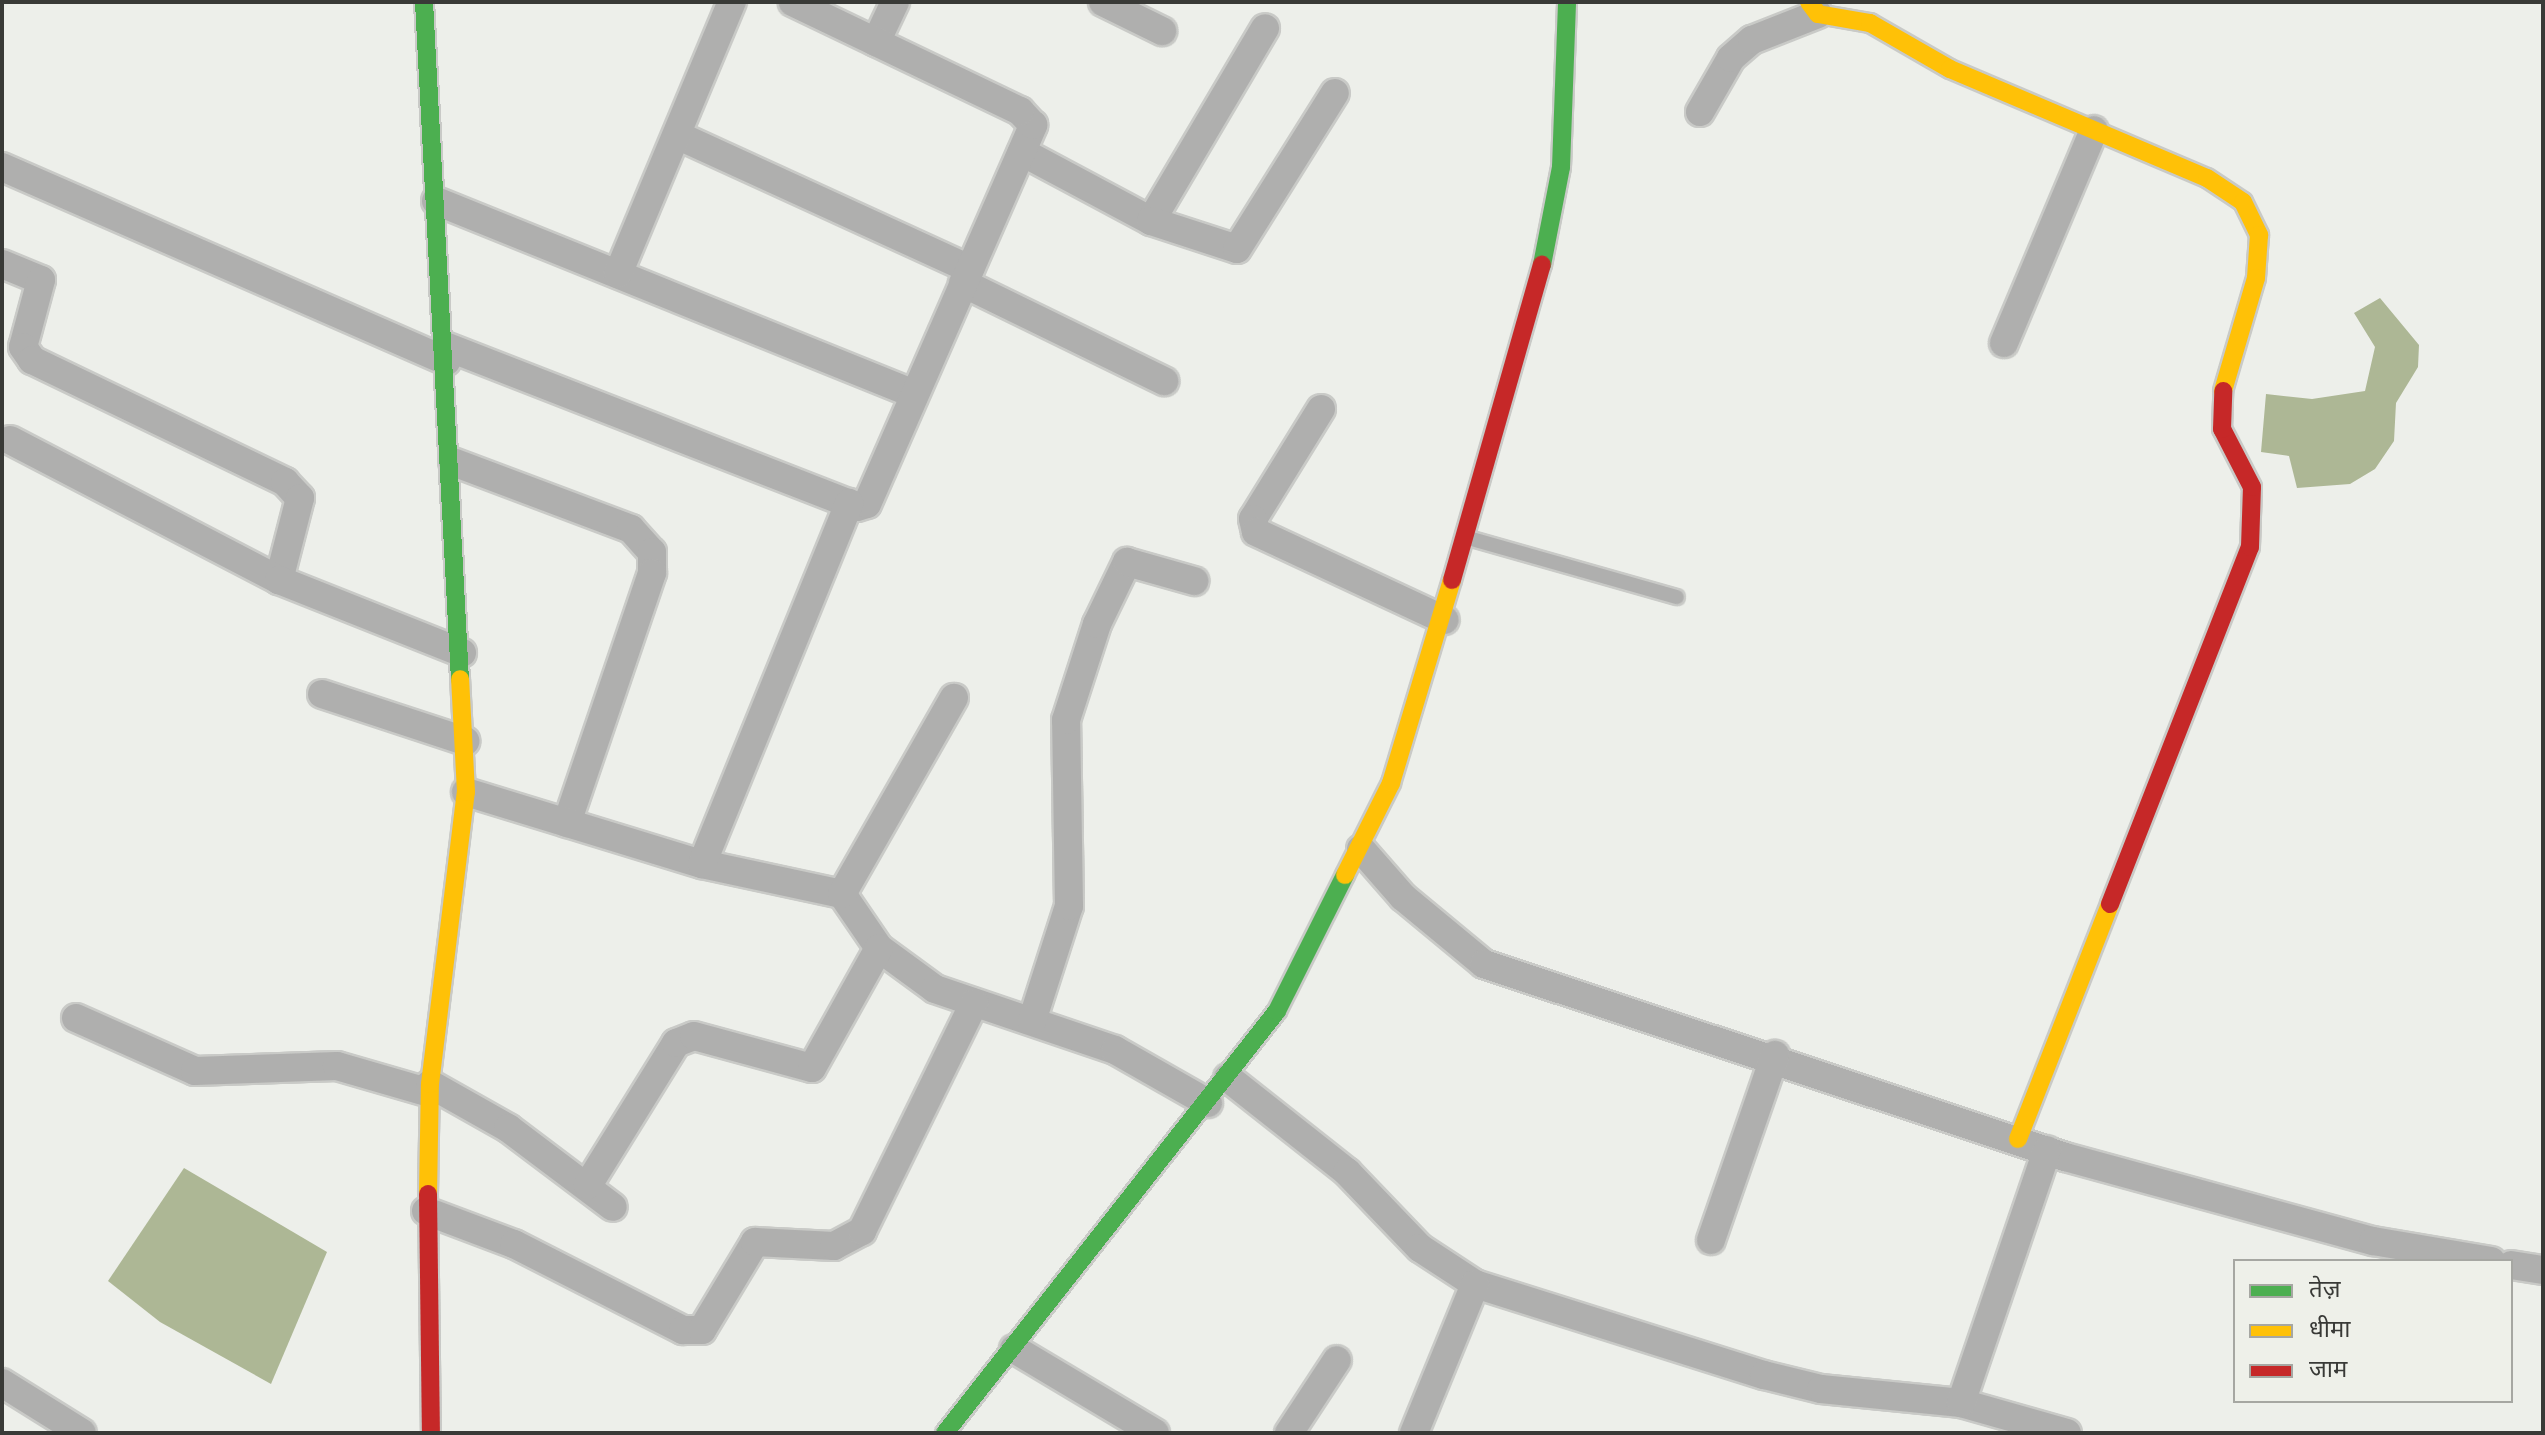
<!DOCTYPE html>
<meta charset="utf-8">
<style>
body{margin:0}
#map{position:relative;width:2545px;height:1435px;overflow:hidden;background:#edefea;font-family:"Fira Sans","Noto Sans Devanagari",sans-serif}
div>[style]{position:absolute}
.water>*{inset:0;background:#adb795}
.roads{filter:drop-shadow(2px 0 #c9cac7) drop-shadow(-2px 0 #c9cac7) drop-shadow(0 2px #c9cac7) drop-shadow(0 -2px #c9cac7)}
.lane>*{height:14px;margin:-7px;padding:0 7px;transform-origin:7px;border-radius:7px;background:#afafae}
.street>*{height:28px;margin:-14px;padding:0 14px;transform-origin:14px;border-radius:14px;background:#afafae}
.fast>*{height:18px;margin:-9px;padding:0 9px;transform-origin:9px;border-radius:9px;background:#4caf50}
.slow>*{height:18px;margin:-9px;padding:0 9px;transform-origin:9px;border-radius:9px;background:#ffc107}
.jam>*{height:18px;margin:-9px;padding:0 9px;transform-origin:9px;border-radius:9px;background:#c62828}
span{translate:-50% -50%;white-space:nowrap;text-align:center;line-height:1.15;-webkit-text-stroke:6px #eef0e9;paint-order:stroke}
.frame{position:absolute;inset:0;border:4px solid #393a37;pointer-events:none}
.legend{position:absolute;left:2233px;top:1259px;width:280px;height:144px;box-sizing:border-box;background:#eef0e9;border:2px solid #a6a7a2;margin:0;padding:10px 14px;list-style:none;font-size:24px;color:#393a37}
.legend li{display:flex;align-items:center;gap:16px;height:40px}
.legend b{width:40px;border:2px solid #a6a7a2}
</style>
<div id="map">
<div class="water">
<i style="clip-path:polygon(2380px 298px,2419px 345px,2418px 367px,2396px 403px,2394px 441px,2375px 469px,2350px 484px,2297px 488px,2289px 456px,2261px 452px,2266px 394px,2312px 399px,2365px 391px,2375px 347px,2354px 313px)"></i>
<i style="clip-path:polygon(184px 1168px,327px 1252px,271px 1384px,160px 1322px,108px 1281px)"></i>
</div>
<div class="roads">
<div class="lane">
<i style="left:1468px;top:538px;width:217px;rotate:15.8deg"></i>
</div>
<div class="street">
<i style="left:1103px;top:2px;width:66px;rotate:26.2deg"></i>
<i style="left:876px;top:42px;width:44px;rotate:-64.6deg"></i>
<i style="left:1700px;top:112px;width:62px;rotate:-60.1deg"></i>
<i style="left:1731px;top:58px;width:28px;rotate:-41deg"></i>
<i style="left:1752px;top:40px;width:71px;rotate:-21.5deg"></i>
<i style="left:677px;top:135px;width:322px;rotate:24.6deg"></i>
<i style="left:1022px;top:152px;width:146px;rotate:28.1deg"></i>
<i style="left:1151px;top:221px;width:224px;rotate:-59.4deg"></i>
<i style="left:2px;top:167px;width:485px;rotate:23.6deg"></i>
<i style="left:436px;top:201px;width:515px;rotate:21.99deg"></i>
<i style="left:1151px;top:221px;width:90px;rotate:18deg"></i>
<i style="left:1237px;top:249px;width:184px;rotate:-57.9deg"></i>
<i style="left:2px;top:264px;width:42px;rotate:22.3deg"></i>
<i style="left:41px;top:280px;width:69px;rotate:105deg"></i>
<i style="left:23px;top:347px;width:16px;rotate:55deg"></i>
<i style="left:32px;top:360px;width:281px;rotate:25.7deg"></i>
<i style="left:285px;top:482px;width:22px;rotate:47deg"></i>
<i style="left:300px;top:498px;width:85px;rotate:104.4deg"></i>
<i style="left:618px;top:274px;width:295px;rotate:-67.3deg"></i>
<i style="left:963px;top:283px;width:224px;rotate:26deg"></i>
<i style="left:2004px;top:343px;width:231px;rotate:-67.1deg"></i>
<i style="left:445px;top:346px;width:442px;rotate:21.3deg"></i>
<i style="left:857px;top:507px;width:10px;rotate:-17deg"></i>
<i style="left:867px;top:504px;width:414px;rotate:-66.3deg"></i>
<i style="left:1033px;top:125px;width:19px;rotate:-133deg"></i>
<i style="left:1020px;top:111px;width:252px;rotate:-154.4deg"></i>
<i style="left:1321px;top:409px;width:129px;rotate:121.7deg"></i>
<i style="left:1253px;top:519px;width:13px;rotate:77deg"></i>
<i style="left:1256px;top:532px;width:208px;rotate:25deg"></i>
<i style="left:10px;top:440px;width:303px;rotate:27.5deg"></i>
<i style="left:279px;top:580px;width:197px;rotate:21.7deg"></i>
<i style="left:453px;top:462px;width:190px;rotate:20.6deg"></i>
<i style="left:631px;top:529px;width:31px;rotate:48deg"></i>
<i style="left:652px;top:552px;width:21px;rotate:90deg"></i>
<i style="left:652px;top:573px;width:264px;rotate:108.8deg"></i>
<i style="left:322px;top:694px;width:151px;rotate:18.2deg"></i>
<i style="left:466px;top:792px;width:247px;rotate:17deg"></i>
<i style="left:702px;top:864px;width:143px;rotate:12.1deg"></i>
<i style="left:842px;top:894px;width:65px;rotate:55.6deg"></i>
<i style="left:879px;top:948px;width:69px;rotate:36.2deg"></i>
<i style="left:935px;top:989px;width:190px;rotate:18.7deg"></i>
<i style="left:1115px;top:1050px;width:107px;rotate:29.7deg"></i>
<i style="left:1361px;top:849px;width:64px;rotate:48.8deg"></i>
<i style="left:1403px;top:897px;width:105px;rotate:39.6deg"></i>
<i style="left:1484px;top:964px;width:612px;rotate:18.38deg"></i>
<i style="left:2065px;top:1157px;width:319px;rotate:15.3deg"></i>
<i style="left:2373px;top:1241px;width:120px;rotate:9.6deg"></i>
<i style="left:702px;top:864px;width:390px;rotate:-67.8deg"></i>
<i style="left:842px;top:894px;width:226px;rotate:-60.3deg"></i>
<i style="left:76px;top:1018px;width:130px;rotate:24deg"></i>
<i style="left:195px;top:1071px;width:142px;rotate:-2deg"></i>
<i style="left:337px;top:1066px;width:97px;rotate:16.2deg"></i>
<i style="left:1032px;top:1021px;width:121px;rotate:-72.2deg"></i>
<i style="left:1069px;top:906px;width:186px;rotate:-90.9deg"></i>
<i style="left:1066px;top:720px;width:101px;rotate:-72.1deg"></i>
<i style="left:1097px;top:624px;width:69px;rotate:-64.2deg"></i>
<i style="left:1127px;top:562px;width:70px;rotate:15.8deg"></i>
<i style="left:1228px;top:1078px;width:152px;rotate:38.3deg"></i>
<i style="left:1347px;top:1172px;width:105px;rotate:46.2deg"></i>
<i style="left:1420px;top:1248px;width:66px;rotate:33.2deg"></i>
<i style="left:1475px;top:1284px;width:303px;rotate:17.5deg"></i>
<i style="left:1764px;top:1375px;width:59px;rotate:13.8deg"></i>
<i style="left:1821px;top:1389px;width:141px;rotate:5.7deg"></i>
<i style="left:1961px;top:1403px;width:110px;rotate:15.8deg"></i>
<i style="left:430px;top:1084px;width:90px;rotate:29.4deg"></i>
<i style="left:508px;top:1128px;width:131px;rotate:37deg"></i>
<i style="left:588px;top:1185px;width:167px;rotate:-58.2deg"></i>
<i style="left:676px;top:1043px;width:19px;rotate:-21deg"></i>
<i style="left:694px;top:1036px;width:122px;rotate:15.2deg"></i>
<i style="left:812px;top:1068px;width:137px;rotate:-60.8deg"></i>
<i style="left:426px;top:1211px;width:94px;rotate:20.6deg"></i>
<i style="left:514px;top:1244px;width:190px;rotate:27deg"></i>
<i style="left:683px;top:1330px;width:19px"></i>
<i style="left:702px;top:1330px;width:103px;rotate:-58.9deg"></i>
<i style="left:755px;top:1242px;width:79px;rotate:2.9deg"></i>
<i style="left:834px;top:1246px;width:32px;rotate:-28deg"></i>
<i style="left:862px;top:1231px;width:254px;rotate:-63.8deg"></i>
<i style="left:1711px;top:1240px;width:196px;rotate:-70.9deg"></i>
<i style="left:2511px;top:1265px;width:32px;rotate:9deg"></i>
<i style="left:1014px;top:1349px;width:164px;rotate:30.8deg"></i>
<i style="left:2px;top:1383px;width:94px;rotate:32deg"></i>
<i style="left:1961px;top:1403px;width:267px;rotate:-71.2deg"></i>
<i style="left:1289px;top:1433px;width:87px;rotate:-56.7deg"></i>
<i style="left:1414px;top:1433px;width:161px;rotate:-67.7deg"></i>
</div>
<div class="fast">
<i style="left:424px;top:2px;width:678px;rotate:86.96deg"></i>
<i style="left:1542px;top:265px;width:100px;rotate:-79deg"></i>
<i style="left:1561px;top:167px;width:165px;rotate:-87.9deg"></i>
<i style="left:945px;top:1433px;width:537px;rotate:-51.81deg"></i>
<i style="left:1277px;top:1011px;width:152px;rotate:-63.4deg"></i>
</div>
<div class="slow">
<i style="left:1809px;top:2px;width:15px;rotate:53deg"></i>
<i style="left:1818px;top:14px;width:53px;rotate:9.8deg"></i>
<i style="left:1870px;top:23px;width:92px;rotate:29.9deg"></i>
<i style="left:1950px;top:69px;width:279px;rotate:23deg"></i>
<i style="left:2207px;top:178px;width:43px;rotate:33.7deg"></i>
<i style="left:2243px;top:202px;width:37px;rotate:64deg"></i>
<i style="left:2259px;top:235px;width:43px;rotate:94deg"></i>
<i style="left:2256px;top:278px;width:118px;rotate:106.3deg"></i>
<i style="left:1345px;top:875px;width:103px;rotate:-63.4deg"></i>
<i style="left:1391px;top:783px;width:212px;rotate:-73.3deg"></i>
<i style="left:2018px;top:1139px;width:252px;rotate:-68.6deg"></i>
<i style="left:428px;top:1194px;width:110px;rotate:-89deg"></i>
<i style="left:430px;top:1084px;width:294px;rotate:-83deg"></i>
<i style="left:466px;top:792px;width:113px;rotate:-93deg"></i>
</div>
<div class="jam">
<i style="left:1452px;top:580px;width:328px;rotate:-74.1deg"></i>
<i style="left:2110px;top:904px;width:383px;rotate:-68.6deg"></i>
<i style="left:2250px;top:547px;width:60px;rotate:-88.1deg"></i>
<i style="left:2252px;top:487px;width:65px;rotate:-117.3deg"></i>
<i style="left:2222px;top:429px;width:38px;rotate:-88deg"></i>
<i style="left:428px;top:1194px;width:239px;rotate:89.3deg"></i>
</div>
</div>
<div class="frame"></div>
<ul class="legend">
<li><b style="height:10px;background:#4caf50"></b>तेज़</li>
<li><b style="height:10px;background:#ffc107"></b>धीमा</li>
<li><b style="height:10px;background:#c62828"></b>जाम</li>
</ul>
</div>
